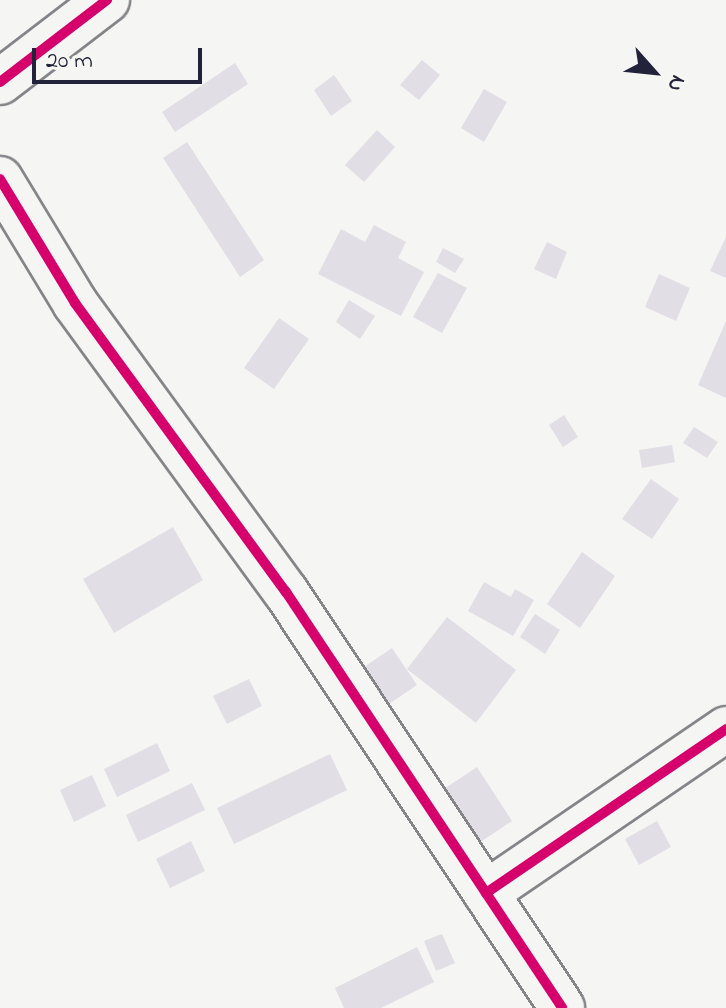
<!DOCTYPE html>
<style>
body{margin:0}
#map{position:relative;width:726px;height:1008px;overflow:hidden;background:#f5f5f3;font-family:"Indie Flower",sans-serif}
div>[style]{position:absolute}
.building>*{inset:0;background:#e2dee6}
.roads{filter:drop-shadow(2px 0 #858589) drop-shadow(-2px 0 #858589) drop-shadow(0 2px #858589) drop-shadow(0 -2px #858589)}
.street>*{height:44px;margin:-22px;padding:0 22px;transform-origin:22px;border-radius:22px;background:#f5f5f3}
.cycleway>*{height:10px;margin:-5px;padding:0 5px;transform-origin:5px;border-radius:5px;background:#d6006c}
span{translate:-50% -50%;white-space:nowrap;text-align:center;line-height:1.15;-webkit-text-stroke:8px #f6f6f2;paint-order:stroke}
.north{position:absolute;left:614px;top:32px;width:80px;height:80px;-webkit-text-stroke:6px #f6f6f2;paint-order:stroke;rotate:117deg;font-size:22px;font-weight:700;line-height:32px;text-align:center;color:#22223b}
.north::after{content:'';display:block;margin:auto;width:28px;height:36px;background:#22223b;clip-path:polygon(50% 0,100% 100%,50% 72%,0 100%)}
.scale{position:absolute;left:32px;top:48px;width:170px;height:36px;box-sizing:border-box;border:4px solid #22223b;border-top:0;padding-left:10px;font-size:24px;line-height:28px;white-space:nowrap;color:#22223b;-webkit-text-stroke:6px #f6f6f2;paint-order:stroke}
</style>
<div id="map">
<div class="building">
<i style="clip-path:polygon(422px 60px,440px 75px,419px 100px,400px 85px)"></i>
<i style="clip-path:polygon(235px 63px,248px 84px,175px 132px,162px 112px)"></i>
<i style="clip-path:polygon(334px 75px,352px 101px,331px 116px,314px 90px)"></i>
<i style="clip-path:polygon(484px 89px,507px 102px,484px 142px,461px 128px)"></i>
<i style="clip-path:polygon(377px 130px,395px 147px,364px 182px,345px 165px)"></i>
<i style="clip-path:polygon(187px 142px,264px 260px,240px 277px,163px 158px)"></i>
<i style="clip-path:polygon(374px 225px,406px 242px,398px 258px,424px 272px,401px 316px,318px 274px,341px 229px,365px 242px)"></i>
<i style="clip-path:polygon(726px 237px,726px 278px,710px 271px)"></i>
<i style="clip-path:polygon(547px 242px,567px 252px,556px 279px,534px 269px)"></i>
<i style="clip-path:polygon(443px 248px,464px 259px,455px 273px,436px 262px)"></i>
<i style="clip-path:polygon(438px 273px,467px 288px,442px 333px,413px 317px)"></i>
<i style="clip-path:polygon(659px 274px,690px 288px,676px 321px,645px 307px)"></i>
<i style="clip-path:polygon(349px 300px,375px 316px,360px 339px,336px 322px)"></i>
<i style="clip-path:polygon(279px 318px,309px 339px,274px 389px,244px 368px)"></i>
<i style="clip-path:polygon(726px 321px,726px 398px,698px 385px)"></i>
<i style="clip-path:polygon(564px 415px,578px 437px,563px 447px,549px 425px)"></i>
<i style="clip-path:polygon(694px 427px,718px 442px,707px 458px,683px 443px)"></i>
<i style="clip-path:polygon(672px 445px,675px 462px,642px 468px,639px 450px)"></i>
<i style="clip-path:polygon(651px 479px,679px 499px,652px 539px,622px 519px)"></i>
<i style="clip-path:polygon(173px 527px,203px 580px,114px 633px,83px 579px)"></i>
<i style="clip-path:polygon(582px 552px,615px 576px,580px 628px,547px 604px)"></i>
<i style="clip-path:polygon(484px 582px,511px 597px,515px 589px,534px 600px,513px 636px,468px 611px)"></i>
<i style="clip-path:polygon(535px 614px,560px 630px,545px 654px,520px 637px)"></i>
<i style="clip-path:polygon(447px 617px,516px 670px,476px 723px,407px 669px)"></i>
<i style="clip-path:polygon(392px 648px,417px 685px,389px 704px,364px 667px)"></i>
<i style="clip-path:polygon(249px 679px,262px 706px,227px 724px,213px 696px)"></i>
<i style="clip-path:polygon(157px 743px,170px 771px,117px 797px,104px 769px)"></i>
<i style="clip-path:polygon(330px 754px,347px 790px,234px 844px,217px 808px)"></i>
<i style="clip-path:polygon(477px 767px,512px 821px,473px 847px,438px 793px)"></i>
<i style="clip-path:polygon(92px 775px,106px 806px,74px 822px,60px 790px)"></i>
<i style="clip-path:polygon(192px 783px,205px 810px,138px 842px,126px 815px)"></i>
<i style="clip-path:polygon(657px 821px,671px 847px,639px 865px,625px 839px)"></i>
<i style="clip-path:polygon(191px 841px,205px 871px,170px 888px,156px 859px)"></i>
<i style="clip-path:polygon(442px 934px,455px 963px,436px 971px,424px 941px)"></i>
<i style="clip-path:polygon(417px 947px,434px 982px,381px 1008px,344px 1008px,335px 988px)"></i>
</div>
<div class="roads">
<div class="street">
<i style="left:0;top:82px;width:135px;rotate:-37.5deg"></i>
<i style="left:0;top:179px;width:145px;rotate:58.8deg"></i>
<i style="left:75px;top:303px;width:358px;rotate:53.9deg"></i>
<i style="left:286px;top:592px;width:499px;rotate:56.4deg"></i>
<i style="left:486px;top:893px;width:291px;rotate:-34.3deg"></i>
</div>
</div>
<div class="cycleway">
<i style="left:0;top:82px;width:135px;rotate:-37.5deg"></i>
<i style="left:0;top:179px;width:145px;rotate:58.8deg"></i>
<i style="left:75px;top:303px;width:358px;rotate:53.9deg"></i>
<i style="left:286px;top:592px;width:499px;rotate:56.4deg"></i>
<i style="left:486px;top:893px;width:291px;rotate:-34.3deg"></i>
</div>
<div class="north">N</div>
<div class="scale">20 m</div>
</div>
